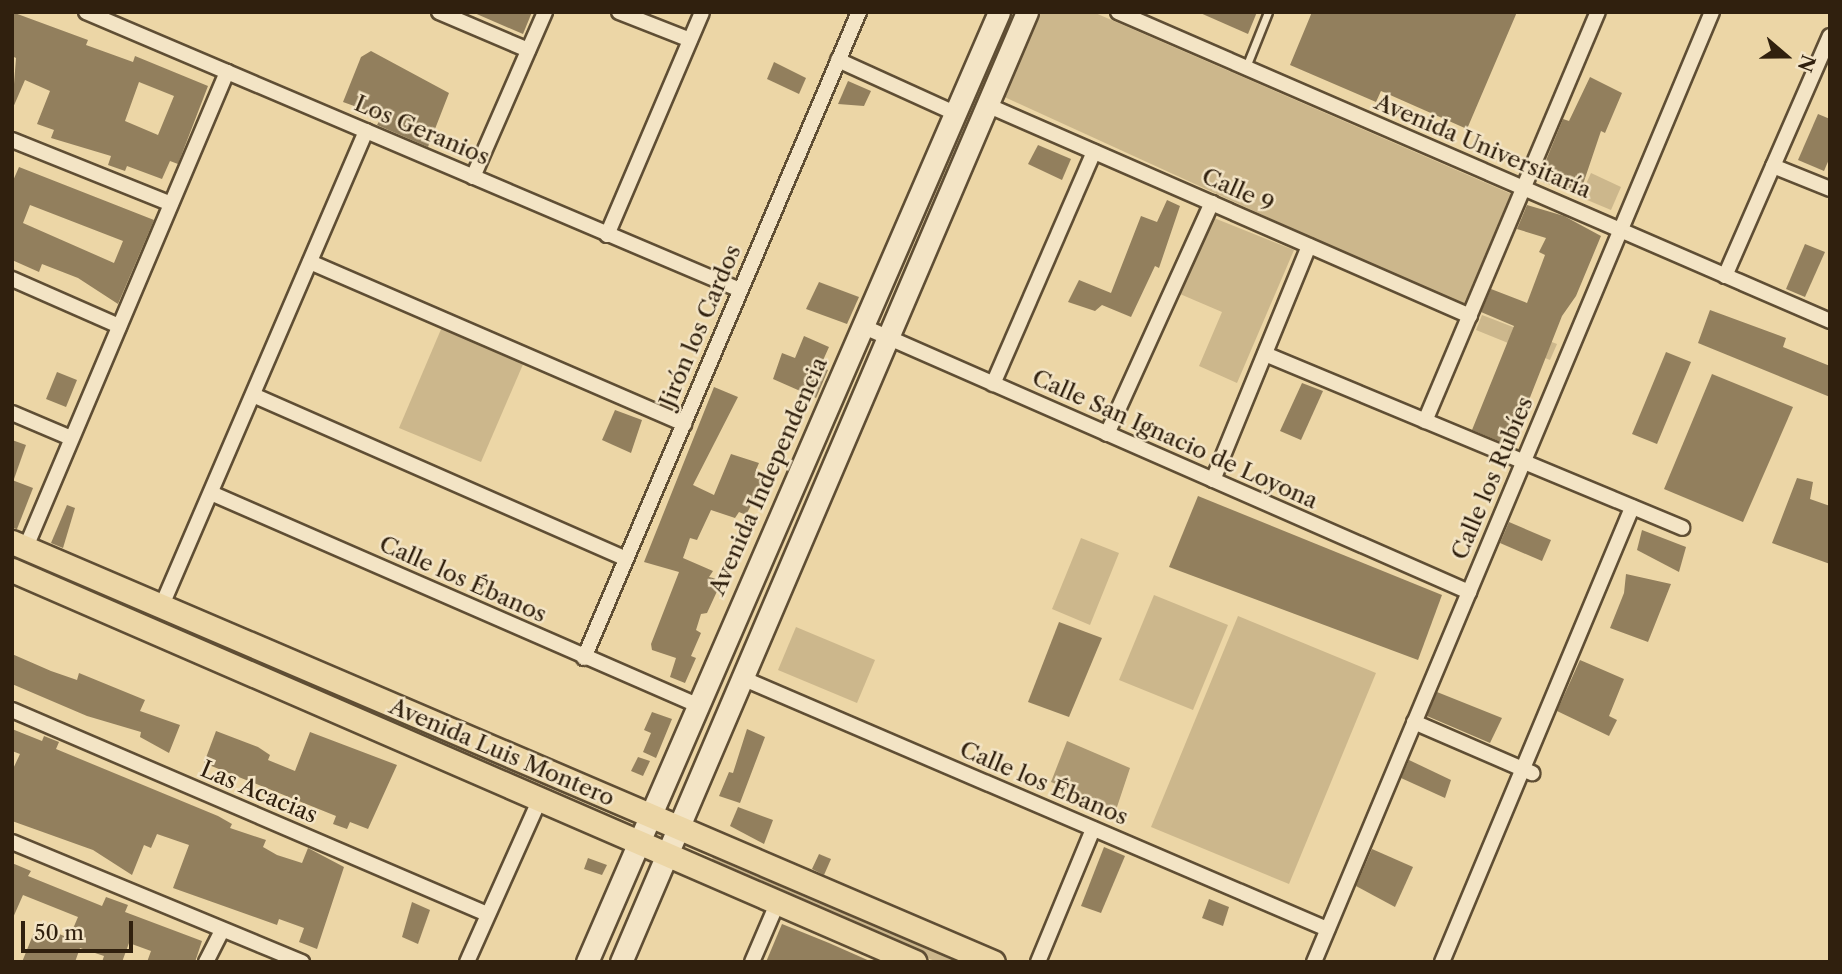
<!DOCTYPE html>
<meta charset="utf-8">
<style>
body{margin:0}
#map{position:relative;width:1842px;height:974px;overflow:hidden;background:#ecd6a6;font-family:"Libre Caslon Text",serif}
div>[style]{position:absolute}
.green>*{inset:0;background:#ccb78c}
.water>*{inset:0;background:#ac9872}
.building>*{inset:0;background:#927f5d}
.roads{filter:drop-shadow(2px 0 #5f4e34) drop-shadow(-2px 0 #5f4e34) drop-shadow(0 2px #5f4e34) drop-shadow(0 -2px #5f4e34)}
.lane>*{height:7px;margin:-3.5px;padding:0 3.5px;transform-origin:3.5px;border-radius:3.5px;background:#f3e4c5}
.street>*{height:14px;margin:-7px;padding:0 7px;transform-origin:7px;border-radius:7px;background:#f3e4c5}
.secondary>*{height:21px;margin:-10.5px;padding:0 10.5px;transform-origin:10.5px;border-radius:10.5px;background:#f3e4c5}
.primary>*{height:23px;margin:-11.5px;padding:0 11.5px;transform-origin:11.5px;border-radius:11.5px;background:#ecd6a6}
span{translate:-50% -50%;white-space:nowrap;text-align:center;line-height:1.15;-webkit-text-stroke:5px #f3e4c5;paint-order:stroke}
.street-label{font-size:23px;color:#30200e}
.frame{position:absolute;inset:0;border:14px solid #30200e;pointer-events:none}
.north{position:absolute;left:1751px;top:21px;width:70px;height:70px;-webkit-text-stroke:5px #f3e4c5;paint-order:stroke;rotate:110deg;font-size:19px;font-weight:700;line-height:28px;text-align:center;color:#30200e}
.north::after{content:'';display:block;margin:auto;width:24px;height:32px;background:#30200e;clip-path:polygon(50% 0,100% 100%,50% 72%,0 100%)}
.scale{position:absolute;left:21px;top:921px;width:112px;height:32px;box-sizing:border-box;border:4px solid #30200e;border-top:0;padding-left:9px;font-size:21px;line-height:24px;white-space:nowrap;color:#30200e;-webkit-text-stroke:5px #f3e4c5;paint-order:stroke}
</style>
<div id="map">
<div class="green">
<i style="clip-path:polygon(1035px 12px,1093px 12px,1516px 196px,1464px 307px,998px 94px)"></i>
<i style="clip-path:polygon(1591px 173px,1621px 187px,1611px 210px,1580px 197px)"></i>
<i style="clip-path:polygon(1214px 218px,1294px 250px,1237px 383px,1199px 366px,1222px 312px,1180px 294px)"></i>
<i style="clip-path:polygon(1482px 315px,1557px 344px,1550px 360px,1476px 330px)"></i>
<i style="clip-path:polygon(442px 327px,524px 362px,481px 462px,399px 428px)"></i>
<i style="clip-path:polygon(1081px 538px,1119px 553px,1090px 625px,1052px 609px)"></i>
<i style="clip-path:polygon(1154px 595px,1228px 625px,1193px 710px,1119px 680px)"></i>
<i style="clip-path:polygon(1238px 616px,1376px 673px,1289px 884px,1151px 827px)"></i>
<i style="clip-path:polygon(796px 627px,875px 660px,857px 703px,778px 670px)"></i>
<i style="clip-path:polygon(724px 855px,973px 962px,937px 962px,716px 868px,712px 857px)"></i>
</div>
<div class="water">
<i style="clip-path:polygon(1067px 741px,1130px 768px,1116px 810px,1051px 782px)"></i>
</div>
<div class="building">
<i style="clip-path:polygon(evenodd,12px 12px,88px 40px,86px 45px,133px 62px,135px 56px,208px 86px,178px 164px,170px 161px,162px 179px,127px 166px,125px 171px,108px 165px,111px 156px,51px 138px,54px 130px,37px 124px,50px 91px,25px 80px,12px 110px,16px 58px,12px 56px,12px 12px,139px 82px,174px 96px,158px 135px,125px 121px,139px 82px)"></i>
<i style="clip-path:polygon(472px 12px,532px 12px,523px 34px)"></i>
<i style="clip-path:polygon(1198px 12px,1257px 12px,1248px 34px)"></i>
<i style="clip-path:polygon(1312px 12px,1517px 12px,1467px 129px,1381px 91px,1376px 102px,1290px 65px)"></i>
<i style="clip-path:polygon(371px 51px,449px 93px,428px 147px,377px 125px,382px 116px,343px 102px,361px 57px)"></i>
<i style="clip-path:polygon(774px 62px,806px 78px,799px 94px,767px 79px)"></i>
<i style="clip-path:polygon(1590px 77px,1622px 93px,1605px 133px,1601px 131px,1579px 196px,1538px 180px,1563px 119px,1569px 121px)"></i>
<i style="clip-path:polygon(848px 81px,871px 91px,864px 106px,838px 104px)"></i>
<i style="clip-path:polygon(1818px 114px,1830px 119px,1830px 157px,1824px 171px,1798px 160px)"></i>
<i style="clip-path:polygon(1038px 145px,1071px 159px,1062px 180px,1028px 164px)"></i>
<i style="clip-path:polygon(evenodd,19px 167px,154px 220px,118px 304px,78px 278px,42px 264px,39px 272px,12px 260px,12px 183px,19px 167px,30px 205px,123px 241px,114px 263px,23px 223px,30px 205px)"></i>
<i style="clip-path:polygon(1167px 200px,1180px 206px,1159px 268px,1155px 266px,1131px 317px,1102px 305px,1095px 311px,1068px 302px,1079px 280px,1111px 293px,1141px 216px,1157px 222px)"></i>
<i style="clip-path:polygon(1527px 205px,1564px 216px,1601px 236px,1576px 296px,1562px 316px,1511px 446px,1472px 430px,1514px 326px,1481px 312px,1491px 289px,1527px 303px,1545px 255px,1539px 252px,1546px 238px,1517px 229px)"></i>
<i style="clip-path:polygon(1805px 244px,1825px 252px,1805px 297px,1786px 289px)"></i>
<i style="clip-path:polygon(819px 282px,859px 297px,847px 324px,806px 309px)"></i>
<i style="clip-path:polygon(1710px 310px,1786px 338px,1783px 347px,1830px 366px,1830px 397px,1698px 343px)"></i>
<i style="clip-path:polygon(804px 336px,829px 347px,820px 367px,828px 370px,816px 398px,773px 379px,782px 353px,795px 358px)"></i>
<i style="clip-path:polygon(1666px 352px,1691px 362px,1657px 444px,1632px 434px)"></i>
<i style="clip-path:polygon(57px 372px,77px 380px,66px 407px,46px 399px)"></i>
<i style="clip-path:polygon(1712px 374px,1793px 407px,1743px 522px,1664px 489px)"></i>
<i style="clip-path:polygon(1302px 383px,1323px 391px,1301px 440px,1280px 431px)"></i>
<i style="clip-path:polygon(714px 387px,738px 397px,693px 485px,714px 495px,731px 454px,759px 463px,756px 470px,764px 480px,746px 515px,739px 512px,735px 518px,711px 510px,697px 540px,690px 538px,683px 558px,713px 571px,709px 577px,717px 579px,714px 585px,719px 587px,707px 613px,701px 614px,696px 630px,701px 633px,691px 656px,696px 658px,685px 683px,670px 677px,676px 658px,652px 650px,651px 644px,679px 572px,644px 562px)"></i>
<i style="clip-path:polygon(615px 410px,642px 420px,631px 453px,602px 440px)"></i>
<i style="clip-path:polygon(12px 440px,26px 445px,14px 479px,12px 479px)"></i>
<i style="clip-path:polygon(1797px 478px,1813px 482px,1810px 499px,1830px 506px,1830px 564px,1772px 543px)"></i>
<i style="clip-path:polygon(12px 480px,33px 488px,17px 529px,12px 528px)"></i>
<i style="clip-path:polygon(1198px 496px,1442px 595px,1418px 660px,1169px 567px)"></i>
<i style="clip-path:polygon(67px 505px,75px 508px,63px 548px,51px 543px)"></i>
<i style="clip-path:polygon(1509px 522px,1551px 540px,1542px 561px,1500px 543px)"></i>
<i style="clip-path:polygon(1642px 530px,1686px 547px,1679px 572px,1637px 550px)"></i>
<i style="clip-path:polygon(1626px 574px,1671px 584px,1648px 642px,1610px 628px,1624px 593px)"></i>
<i style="clip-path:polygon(1059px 622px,1102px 638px,1069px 717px,1028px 702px)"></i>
<i style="clip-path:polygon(12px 654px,51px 671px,77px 680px,79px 673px,145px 700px,140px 711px,180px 725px,169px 753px,140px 737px,141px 732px,87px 716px,12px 684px)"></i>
<i style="clip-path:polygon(1580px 660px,1624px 679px,1609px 716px,1617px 720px,1609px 736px,1557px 711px)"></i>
<i style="clip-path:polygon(1437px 692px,1502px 718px,1490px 743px,1427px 716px)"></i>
<i style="clip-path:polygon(652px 712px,672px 719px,656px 758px,643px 752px,651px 733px,644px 730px)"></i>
<i style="clip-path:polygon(12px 729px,42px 741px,44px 736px,59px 742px,56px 749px,218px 816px,232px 824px,230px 828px,266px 840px,263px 847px,277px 855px,302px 863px,308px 848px,344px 867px,317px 949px,299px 942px,304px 928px,279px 919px,277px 925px,173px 888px,189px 845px,157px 834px,151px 848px,144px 845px,132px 875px,93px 850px,12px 821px,12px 771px,20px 754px,12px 751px)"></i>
<i style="clip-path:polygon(747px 729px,765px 737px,740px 803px,719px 796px,729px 772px,733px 773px)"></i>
<i style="clip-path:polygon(216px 731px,258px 747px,270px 755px,268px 760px,295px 771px,310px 732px,397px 765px,368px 829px,350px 822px,347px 829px,333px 824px,336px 816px,204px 763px)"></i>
<i style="clip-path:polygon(638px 757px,650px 761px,643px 776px,631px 771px)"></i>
<i style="clip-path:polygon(1409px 760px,1451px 780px,1445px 798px,1401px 778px)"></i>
<i style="clip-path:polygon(738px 807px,773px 820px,764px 844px,730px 826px)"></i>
<i style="clip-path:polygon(1104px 847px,1125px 856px,1101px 913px,1081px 906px)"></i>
<i style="clip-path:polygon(1372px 849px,1413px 867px,1395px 907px,1356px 886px)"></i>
<i style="clip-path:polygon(819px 854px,831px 859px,824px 875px,812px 869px)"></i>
<i style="clip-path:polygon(588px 858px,607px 865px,602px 875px,584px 869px)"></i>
<i style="clip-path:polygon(12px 863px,31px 871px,28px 876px,102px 906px,106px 897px,128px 905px,125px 912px,202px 941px,195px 962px,147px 962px,151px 951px,129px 943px,122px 962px,102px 962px,104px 956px,80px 948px,75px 962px,22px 962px,37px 925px,69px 938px,78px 917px,23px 895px,12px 920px)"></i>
<i style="clip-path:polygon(1209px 899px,1229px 907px,1223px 926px,1202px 918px)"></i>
<i style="clip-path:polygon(412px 902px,430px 910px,418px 944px,402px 937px)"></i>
<i style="clip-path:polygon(782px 924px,829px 943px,872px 962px,766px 962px)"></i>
</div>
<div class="roads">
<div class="lane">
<i style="left:1246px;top:67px;width:59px;rotate:-68.2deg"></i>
</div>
<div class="street">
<i style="left:86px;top:12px;width:711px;rotate:23.03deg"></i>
<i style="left:439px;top:12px;width:97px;rotate:23.1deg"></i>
<i style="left:619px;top:12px;width:76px;rotate:21.5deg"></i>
<i style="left:1118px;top:12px;width:776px;rotate:23.46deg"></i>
<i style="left:838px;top:60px;width:128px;rotate:24.4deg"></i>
<i style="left:987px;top:105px;width:527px;rotate:23.6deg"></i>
<i style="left:12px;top:140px;width:171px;rotate:21.9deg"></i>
<i style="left:1773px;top:166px;width:61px;rotate:22deg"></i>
<i style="left:473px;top:177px;width:180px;rotate:-66.4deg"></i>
<i style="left:607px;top:235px;width:242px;rotate:-66.9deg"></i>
<i style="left:310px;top:262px;width:408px;rotate:23.4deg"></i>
<i style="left:1725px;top:276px;width:262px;rotate:-66.4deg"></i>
<i style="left:12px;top:279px;width:117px;rotate:23.7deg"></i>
<i style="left:862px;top:326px;width:663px;rotate:23.66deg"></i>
<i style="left:1265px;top:354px;width:452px;rotate:22.6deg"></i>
<i style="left:993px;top:384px;width:253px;rotate:-66.5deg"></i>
<i style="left:253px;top:395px;width:407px;rotate:23.7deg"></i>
<i style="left:12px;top:413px;width:64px;rotate:23deg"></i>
<i style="left:1425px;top:421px;width:444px;rotate:-67.1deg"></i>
<i style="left:1107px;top:434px;width:254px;rotate:-65.6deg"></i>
<i style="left:1213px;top:480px;width:253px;rotate:-67.7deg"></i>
<i style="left:211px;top:493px;width:530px;rotate:23.57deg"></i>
<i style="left:26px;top:547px;width:516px;rotate:-67.06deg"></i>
<i style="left:162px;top:605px;width:516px;rotate:-66.71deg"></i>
<i style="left:584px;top:658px;width:702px;rotate:-66.94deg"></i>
<i style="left:742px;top:678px;width:637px;rotate:23.22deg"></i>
<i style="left:12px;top:710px;width:517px;rotate:23.24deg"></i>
<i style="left:1414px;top:722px;width:129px;rotate:23.4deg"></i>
<i style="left:12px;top:842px;width:314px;rotate:22.5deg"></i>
<i style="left:206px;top:962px;width:36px;rotate:-63deg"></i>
<i style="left:467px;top:962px;width:179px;rotate:-65.9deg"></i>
<i style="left:752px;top:962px;width:63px;rotate:-66.7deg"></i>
<i style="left:1038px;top:962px;width:144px;rotate:-67.5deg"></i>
<i style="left:1314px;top:962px;width:1030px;rotate:-67.27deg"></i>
<i style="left:1442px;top:962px;width:493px;rotate:-67.3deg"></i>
</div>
<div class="secondary">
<i style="left:587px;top:962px;width:1035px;rotate:-66.55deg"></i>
<i style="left:621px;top:962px;width:1033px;rotate:-66.86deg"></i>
</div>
<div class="primary">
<i style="left:12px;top:542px;width:1067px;rotate:23.18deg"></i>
<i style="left:12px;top:570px;width:984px;rotate:23.47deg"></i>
</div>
</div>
<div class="street-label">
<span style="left:422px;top:130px;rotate:23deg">Los Geranios</span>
<span style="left:1483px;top:146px;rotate:23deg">Avenida Universitaría</span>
<span style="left:1238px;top:190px;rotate:24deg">Calle 9</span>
<span style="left:700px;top:326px;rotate:-67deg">Jirón los Cardos</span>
<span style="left:1175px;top:439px;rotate:24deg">Calle San Ignacio de Loyona</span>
<span style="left:768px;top:476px;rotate:-66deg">Avenida Independencia</span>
<span style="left:1492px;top:478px;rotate:-67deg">Calle los Rubíes</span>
<span style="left:463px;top:579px;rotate:24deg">Calle los Ébanos</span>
<span style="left:502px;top:752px;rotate:23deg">Avenida Luis Montero</span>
<span style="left:1044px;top:783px;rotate:23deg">Calle los Ébanos</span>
<span style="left:259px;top:792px;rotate:23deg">Las Acacias</span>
</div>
<div class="frame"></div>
<div class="north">N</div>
<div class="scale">50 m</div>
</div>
